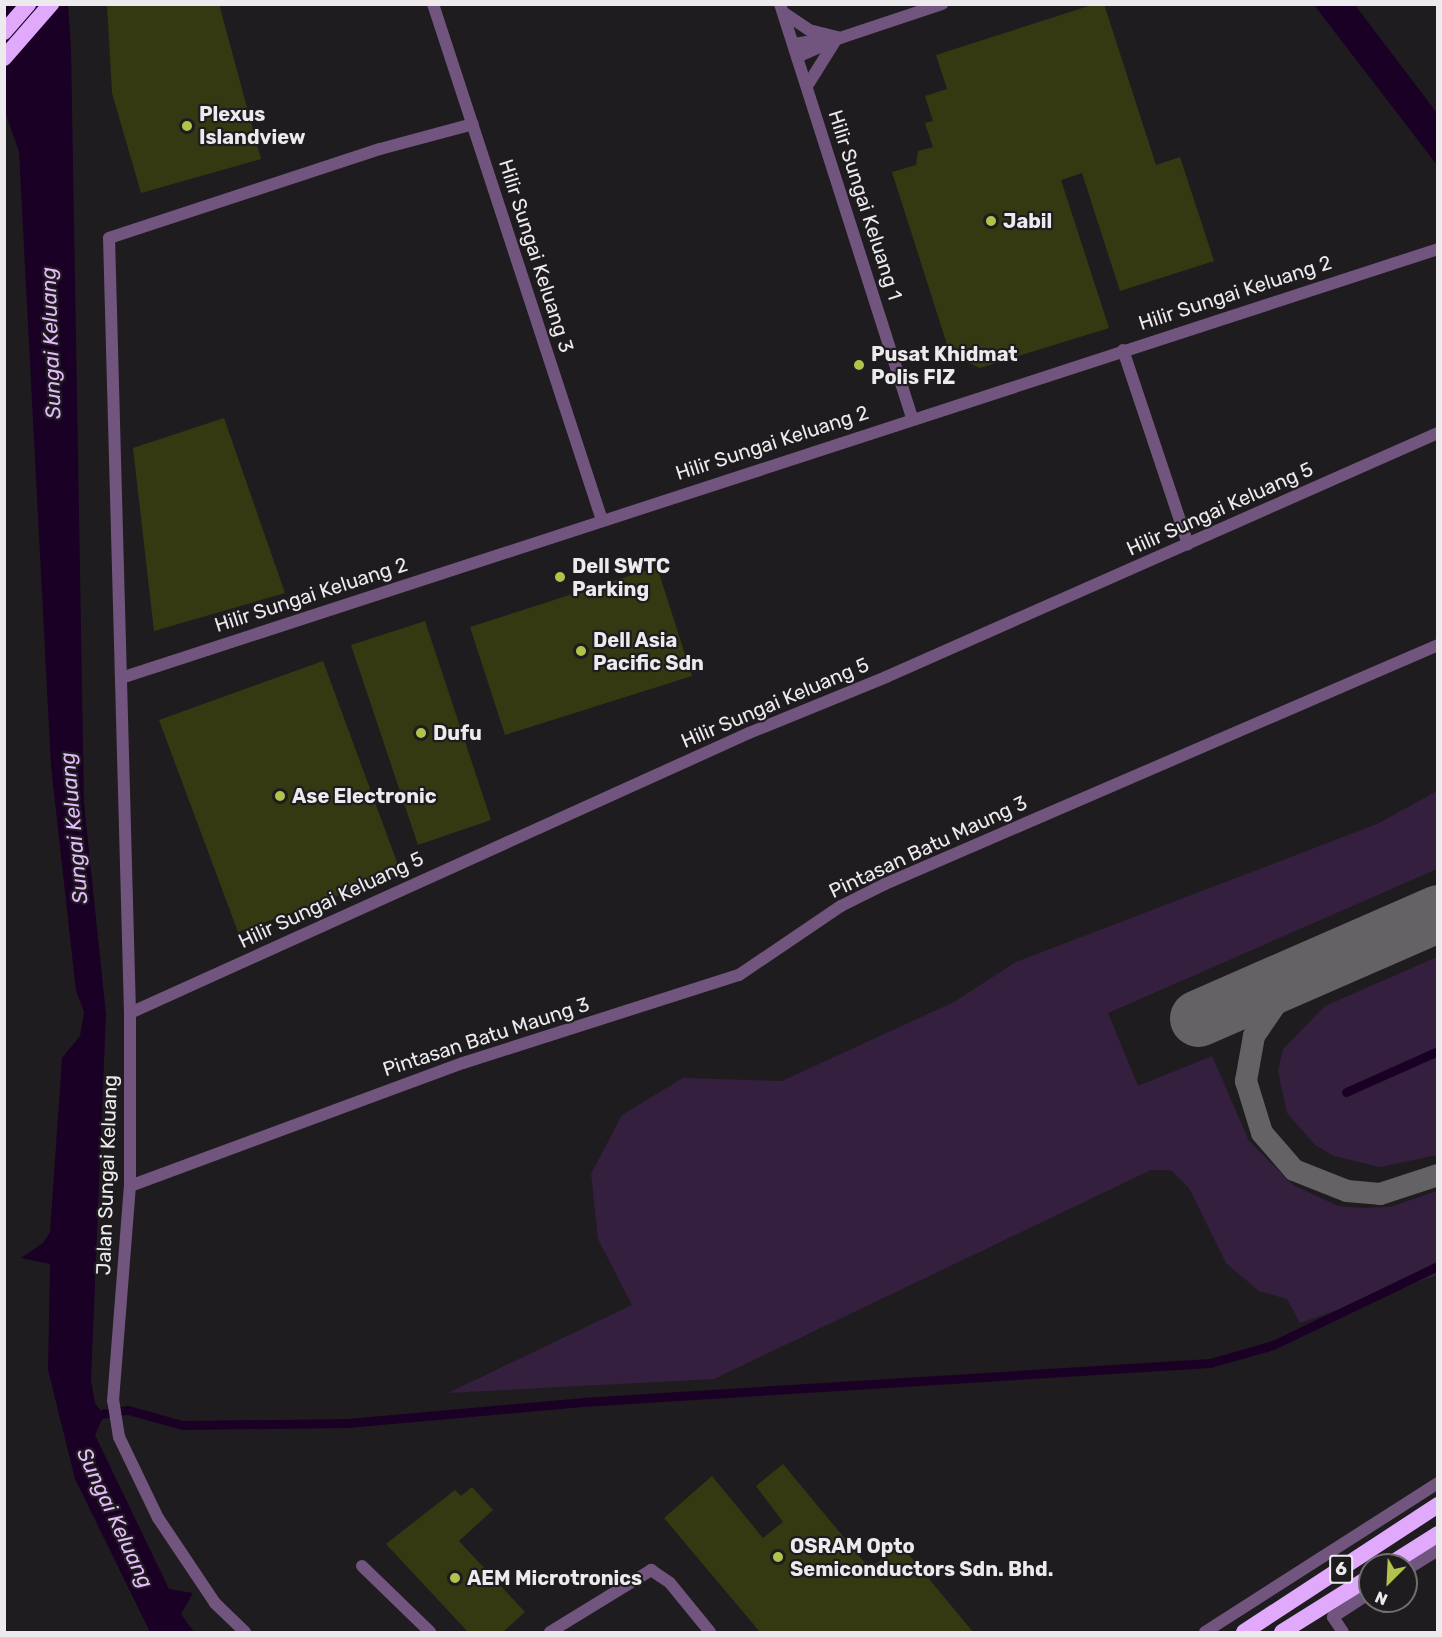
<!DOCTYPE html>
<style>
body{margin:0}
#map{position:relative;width:1442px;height:1637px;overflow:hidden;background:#1f1c20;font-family:Rubik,sans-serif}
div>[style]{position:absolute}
.green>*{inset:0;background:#351f3f}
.water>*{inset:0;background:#1a0025}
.canal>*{height:9px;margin:-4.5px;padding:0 4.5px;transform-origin:4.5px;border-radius:4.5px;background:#1a0025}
.taxiway>*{height:22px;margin:-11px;padding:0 11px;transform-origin:11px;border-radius:11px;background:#656266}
.runway>*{height:57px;margin:-28.5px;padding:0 28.5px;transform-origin:28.5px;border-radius:28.5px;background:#656266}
.building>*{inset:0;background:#343912}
.minor>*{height:12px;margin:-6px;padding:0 6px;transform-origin:6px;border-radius:6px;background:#71557e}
.highway>*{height:16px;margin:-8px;padding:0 8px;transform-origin:8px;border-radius:8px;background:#e0a9fc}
.dots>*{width:16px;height:16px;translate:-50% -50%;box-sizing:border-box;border:3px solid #1f1c20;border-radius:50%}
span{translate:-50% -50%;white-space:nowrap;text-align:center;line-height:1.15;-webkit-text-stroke:4.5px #1f1c20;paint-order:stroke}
.shield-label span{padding:2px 4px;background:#1f1c20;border:2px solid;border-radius:4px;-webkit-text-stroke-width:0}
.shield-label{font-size:18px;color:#eceaed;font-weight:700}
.poi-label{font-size:20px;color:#eceaed;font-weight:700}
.left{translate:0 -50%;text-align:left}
.street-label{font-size:20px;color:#eceaed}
.water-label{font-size:21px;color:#e7bafe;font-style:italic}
.frame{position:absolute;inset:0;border:6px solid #eceaed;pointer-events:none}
.north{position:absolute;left:1358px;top:1553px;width:60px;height:60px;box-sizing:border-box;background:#1f1c20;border:2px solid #716e72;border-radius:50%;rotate:204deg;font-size:16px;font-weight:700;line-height:24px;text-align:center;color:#eceaed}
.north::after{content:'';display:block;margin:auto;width:21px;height:27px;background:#b4c24b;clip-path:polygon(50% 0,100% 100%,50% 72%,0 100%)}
</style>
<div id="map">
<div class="green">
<i style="clip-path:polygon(1437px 791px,1437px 869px,1108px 1013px,1138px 1086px,1212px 1056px,1249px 1141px,1293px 1185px,1338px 1206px,1364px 1208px,1390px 1207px,1437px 1191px,1437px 1275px,1300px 1323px,1287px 1299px,1259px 1291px,1226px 1263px,1189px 1188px,1171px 1170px,1151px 1170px,714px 1379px,448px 1393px,632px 1305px,598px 1239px,591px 1174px,622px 1115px,683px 1078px,782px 1081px,954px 1002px,1016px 962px,1377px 824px)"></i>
<i style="clip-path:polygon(1437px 957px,1437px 1155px,1380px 1167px,1334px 1156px,1315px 1145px,1287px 1113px,1278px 1071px,1283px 1049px,1325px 1006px)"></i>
</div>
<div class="water">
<i style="clip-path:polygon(4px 5px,68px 5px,71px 47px,84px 803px,106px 1014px,91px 1380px,95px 1403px,104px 1415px,95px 1435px,169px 1589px,193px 1593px,181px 1614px,194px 1632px,150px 1632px,75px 1479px,48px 1370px,50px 1264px,21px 1258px,43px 1243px,50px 1232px,62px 1058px,80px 1036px,84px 1012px,76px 991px,51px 766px,19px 152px,5px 112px)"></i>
<i style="clip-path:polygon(1314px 5px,1355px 5px,1437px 113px,1437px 165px)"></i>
</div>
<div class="canal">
<i style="left:1346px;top:1092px;width:101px;rotate:-24deg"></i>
<i style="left:95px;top:1415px;width:33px;rotate:-9deg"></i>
<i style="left:128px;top:1410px;width:56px;rotate:15.5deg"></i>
<i style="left:182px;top:1425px;width:166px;rotate:-0.7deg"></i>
<i style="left:348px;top:1423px;width:235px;rotate:-5.1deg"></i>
<i style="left:582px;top:1402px;width:629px;rotate:-3.55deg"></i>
<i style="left:1210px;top:1363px;width:66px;rotate:-15.9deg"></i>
<i style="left:1273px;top:1345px;width:183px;rotate:-25.6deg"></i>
</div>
<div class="taxiway">
<i style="left:1322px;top:964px;width:51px;rotate:142.2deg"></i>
<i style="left:1282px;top:995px;width:50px;rotate:124.3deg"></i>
<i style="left:1254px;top:1036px;width:46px;rotate:100.1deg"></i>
<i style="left:1246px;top:1081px;width:54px;rotate:72.9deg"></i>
<i style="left:1262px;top:1133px;width:49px;rotate:49.1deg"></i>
<i style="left:1294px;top:1170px;width:57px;rotate:21.6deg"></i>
<i style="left:1347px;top:1191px;width:33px;rotate:5deg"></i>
<i style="left:1380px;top:1194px;width:61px;rotate:-18.1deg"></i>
</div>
<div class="runway">
<i style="left:1198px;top:1018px;width:262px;rotate:-23.6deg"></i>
</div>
<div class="building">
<i style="clip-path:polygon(107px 4px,219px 4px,261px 159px,141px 193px,112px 93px)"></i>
<i style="clip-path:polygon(1095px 4px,1104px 4px,1156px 165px,1180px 157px,1214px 261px,1120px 291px,1082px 173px,1061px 180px,1109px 328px,980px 368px,950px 354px,892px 172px,916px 165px,918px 151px,933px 147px,925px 123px,933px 121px,925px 96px,947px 89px,936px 55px)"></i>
<i style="clip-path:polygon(224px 418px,285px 593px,154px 631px,133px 448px)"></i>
<i style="clip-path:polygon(657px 567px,692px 676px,505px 735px,470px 627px)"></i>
<i style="clip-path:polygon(425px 621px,491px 820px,418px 845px,351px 645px)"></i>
<i style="clip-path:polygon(323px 661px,401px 873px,238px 932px,159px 720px)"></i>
<i style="clip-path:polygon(783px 1464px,870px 1569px,900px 1544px,973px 1632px,760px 1632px,664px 1518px,712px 1476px,763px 1538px,783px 1522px,756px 1486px)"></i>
<i style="clip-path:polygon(472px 1487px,493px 1510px,459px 1541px,525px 1612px,503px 1632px,468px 1632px,386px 1544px,455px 1490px,461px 1496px)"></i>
</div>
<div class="minor">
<i style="left:433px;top:4px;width:543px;rotate:71.87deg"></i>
<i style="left:780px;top:4px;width:435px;rotate:72.3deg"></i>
<i style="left:784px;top:13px;width:30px;rotate:34deg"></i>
<i style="left:809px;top:30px;width:30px;rotate:14deg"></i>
<i style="left:794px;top:44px;width:32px;rotate:-9deg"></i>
<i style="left:797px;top:57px;width:47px;rotate:-23.8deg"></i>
<i style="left:840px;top:38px;width:108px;rotate:-18.4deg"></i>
<i style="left:807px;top:86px;width:51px;rotate:-57.9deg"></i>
<i style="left:1123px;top:350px;width:205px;rotate:71.5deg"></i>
<i style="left:121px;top:678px;width:1385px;rotate:-18.04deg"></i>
<i style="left:130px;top:1013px;width:679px;rotate:-24.34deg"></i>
<i style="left:749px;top:733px;width:148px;rotate:-22.2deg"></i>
<i style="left:886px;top:677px;width:604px;rotate:-23.85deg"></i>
<i style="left:130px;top:1186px;width:355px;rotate:-20.3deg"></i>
<i style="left:463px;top:1063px;width:290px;rotate:-17.7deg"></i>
<i style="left:739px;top:975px;width:123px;rotate:-34.1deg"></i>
<i style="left:841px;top:906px;width:49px;rotate:-26.6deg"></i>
<i style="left:885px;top:884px;width:602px;rotate:-23.37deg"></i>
<i style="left:362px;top:1566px;width:95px;rotate:44.1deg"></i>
<i style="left:1406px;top:1570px;width:38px;rotate:-32deg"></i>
<i style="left:245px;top:1632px;width:42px;rotate:-136deg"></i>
<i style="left:215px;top:1603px;width:102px;rotate:-123.8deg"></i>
<i style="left:158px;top:1518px;width:90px;rotate:-115.7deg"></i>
<i style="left:119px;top:1437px;width:36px;rotate:-99deg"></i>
<i style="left:113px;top:1401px;width:216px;rotate:-85.5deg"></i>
<i style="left:130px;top:1186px;width:173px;rotate:-90deg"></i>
<i style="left:130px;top:1013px;width:775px;rotate:-91.55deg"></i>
<i style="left:109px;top:238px;width:285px;rotate:-18.2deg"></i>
<i style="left:380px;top:149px;width:96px;rotate:-15deg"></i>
<i style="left:550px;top:1632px;width:119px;rotate:-31.5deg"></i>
<i style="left:651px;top:1570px;width:23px;rotate:34deg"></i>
<i style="left:670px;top:1583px;width:63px;rotate:50.8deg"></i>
<i style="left:1205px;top:1632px;width:277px;rotate:-32.6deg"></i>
<i style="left:1343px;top:1632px;width:18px;rotate:-124deg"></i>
<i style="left:1333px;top:1617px;width:44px;rotate:-33deg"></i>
</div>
<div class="highway">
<i style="left:4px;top:32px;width:37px;rotate:-49deg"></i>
<i style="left:4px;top:58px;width:72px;rotate:-49deg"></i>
<i style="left:1389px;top:1565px;width:58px;rotate:-32.3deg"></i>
<i style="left:1244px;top:1632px;width:232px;rotate:-33.2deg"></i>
<i style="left:1282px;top:1632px;width:104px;rotate:-32deg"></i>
</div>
<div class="dots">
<i style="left:187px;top:126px;background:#b4c24b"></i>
<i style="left:991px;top:221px;background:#b4c24b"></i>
<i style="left:859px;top:365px;background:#b4c24b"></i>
<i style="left:560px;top:577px;background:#b4c24b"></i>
<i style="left:581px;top:651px;background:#b4c24b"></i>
<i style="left:421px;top:733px;background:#b4c24b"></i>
<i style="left:280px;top:796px;background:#b4c24b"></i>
<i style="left:778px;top:1557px;background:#b4c24b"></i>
<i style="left:455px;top:1578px;background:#b4c24b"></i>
</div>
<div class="shield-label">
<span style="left:1341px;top:1569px">6</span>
</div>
<div class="poi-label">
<span class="left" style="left:199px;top:126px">Plexus<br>Islandview</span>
<span class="left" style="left:1003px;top:221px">Jabil</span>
<span class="left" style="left:871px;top:366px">Pusat Khidmat<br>Polis FIZ</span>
<span class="left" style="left:572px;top:578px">Dell SWTC<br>Parking</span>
<span class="left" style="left:593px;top:652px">Dell Asia<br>Pacific Sdn</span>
<span class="left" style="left:433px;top:733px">Dufu</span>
<span class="left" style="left:292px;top:796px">Ase Electronic</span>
<span class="left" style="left:790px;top:1558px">OSRAM Opto<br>Semiconductors Sdn. Bhd.</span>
<span class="left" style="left:467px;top:1578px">AEM Microtronics</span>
</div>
<div class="street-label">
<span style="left:865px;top:205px;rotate:72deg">Hilir Sungai Keluang 1</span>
<span style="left:536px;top:256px;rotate:72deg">Hilir Sungai Keluang 3</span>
<span style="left:1235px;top:293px;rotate:-18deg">Hilir Sungai Keluang 2</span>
<span style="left:772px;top:443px;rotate:-18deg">Hilir Sungai Keluang 2</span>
<span style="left:1220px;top:509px;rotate:-24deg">Hilir Sungai Keluang 5</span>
<span style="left:311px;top:595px;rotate:-18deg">Hilir Sungai Keluang 2</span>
<span style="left:775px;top:703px;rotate:-23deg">Hilir Sungai Keluang 5</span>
<span style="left:928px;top:847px;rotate:-25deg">Pintasan Batu Maung 3</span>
<span style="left:331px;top:900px;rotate:-25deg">Hilir Sungai Keluang 5</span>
<span style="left:486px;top:1037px;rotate:-18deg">Pintasan Batu Maung 3</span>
<span style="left:107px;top:1175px;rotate:-88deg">Jalan Sungai Keluang</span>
</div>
<div class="water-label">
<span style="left:51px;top:343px;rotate:-92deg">Sungai Keluang</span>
<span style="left:74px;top:828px;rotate:-95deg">Sungai Keluang</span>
<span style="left:115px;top:1518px;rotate:65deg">Sungai Keluang</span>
</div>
<div class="frame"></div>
<div class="north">N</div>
</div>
